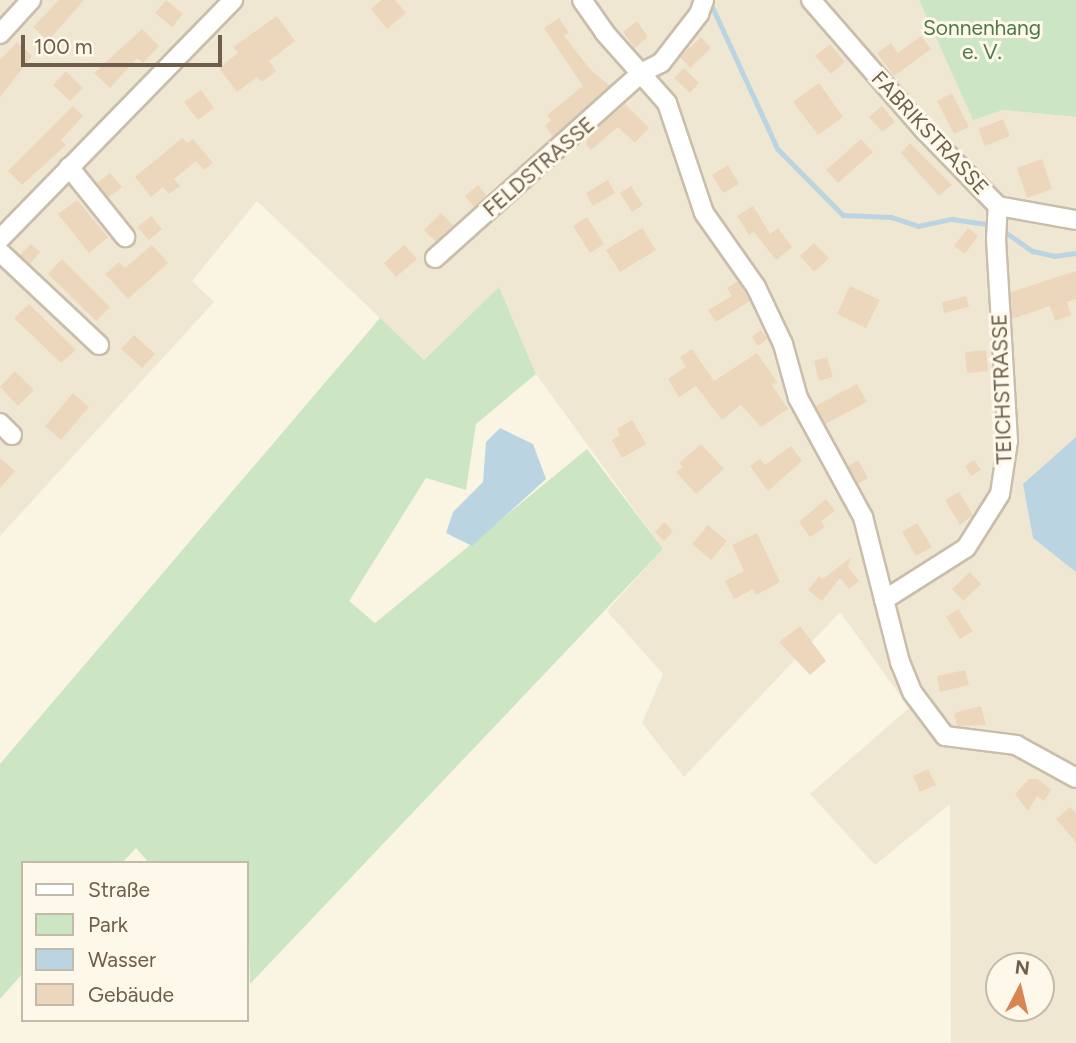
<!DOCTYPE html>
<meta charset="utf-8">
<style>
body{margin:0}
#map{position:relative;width:1076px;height:1043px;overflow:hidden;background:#faf4e3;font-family:Figtree,sans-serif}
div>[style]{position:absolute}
.residential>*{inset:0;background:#f0e7d2}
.green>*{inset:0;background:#cce6c3}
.water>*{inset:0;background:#bad5e1}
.stream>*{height:4.5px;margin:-2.25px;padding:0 2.25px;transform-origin:2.25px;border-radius:2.25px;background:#bad5e1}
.building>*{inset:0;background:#ecd7bd}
.roads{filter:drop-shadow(2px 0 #c9bdab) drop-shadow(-2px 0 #c9bdab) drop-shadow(0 2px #c9bdab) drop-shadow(0 -2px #c9bdab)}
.minor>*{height:18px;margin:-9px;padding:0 9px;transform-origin:9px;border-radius:9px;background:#fff}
span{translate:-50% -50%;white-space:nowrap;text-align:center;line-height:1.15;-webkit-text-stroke:6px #fdf8e9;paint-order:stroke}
.park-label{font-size:21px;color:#4f7a48}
.street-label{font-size:21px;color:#6f5e4c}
.legend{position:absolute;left:21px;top:861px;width:228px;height:161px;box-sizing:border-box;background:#fdf8e9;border:2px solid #c4baaa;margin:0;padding:9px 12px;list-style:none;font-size:21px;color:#6f5e4c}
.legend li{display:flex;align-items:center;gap:14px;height:35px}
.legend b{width:35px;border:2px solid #c4baaa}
.north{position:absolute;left:985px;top:952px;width:70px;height:70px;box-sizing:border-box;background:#fdf8e9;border:2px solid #c4baaa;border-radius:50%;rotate:7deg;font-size:19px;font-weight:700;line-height:28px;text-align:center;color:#6f5e4c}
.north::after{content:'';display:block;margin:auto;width:24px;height:32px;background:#d98553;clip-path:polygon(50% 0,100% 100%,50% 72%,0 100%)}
.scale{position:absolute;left:21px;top:35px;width:201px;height:32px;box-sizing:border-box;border:4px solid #6f5e4c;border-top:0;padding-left:9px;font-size:21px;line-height:24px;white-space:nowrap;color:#6f5e4c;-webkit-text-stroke:5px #fdf8e9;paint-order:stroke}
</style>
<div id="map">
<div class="residential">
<i style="clip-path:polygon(evenodd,0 0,919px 0,973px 119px,1003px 110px,1076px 117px,1076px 1043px,951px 1043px,950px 804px,875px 865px,810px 794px,909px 708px,840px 612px,684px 777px,642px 723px,663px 674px,607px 611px,663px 549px,536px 374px,499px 287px,424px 360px,257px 201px,192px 281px,214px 302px,0 536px,0 0,999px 966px,1041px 966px,1041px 1008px,999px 1008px,999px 966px)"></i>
</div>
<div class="green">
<i style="clip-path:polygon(919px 0,1076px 0,1076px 117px,1003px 110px,973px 120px)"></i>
<i style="clip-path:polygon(499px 287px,536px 374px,476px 424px,466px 490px,426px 478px,349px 601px,375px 623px,587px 449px,663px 549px,250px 984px,247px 863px,149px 863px,136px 848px,122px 863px,23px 863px,23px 973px,0 999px,0 764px,380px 318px,424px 360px)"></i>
</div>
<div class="water">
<i style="clip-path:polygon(500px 428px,533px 444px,546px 479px,472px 546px,446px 533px,453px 512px,483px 482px,486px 442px)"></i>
<i style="clip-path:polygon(1076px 437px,1076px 572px,1033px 538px,1023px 484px)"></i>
</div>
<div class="stream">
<i style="left:713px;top:8px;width:155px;rotate:65.3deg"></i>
<i style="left:778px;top:149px;width:93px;rotate:45.4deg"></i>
<i style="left:843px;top:215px;width:48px;rotate:2.4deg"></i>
<i style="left:891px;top:217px;width:28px;rotate:18deg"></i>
<i style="left:918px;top:226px;width:35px;rotate:-12deg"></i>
<i style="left:952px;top:219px;width:41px;rotate:8.3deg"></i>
<i style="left:1001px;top:229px;width:39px;rotate:35deg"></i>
<i style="left:1033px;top:251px;width:22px;rotate:13deg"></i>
<i style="left:1054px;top:256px;width:22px;rotate:-8deg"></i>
</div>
<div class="building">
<i style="clip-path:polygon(59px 0,84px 0,48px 41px,33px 27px)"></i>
<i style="clip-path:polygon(166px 0,183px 14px,172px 27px,155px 13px)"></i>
<i style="clip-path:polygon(381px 0,395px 0,406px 13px,387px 29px,371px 9px)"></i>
<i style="clip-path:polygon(277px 16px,295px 41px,269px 61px,276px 71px,262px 82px,257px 77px,237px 92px,219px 68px,238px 53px,233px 47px)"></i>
<i style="clip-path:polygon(559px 18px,569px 33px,564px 36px,590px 69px,610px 86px,553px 136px,545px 126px,551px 120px,547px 115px,583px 86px,544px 28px)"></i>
<i style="clip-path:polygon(637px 21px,648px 37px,635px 48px,623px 32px)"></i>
<i style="clip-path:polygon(142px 29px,159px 46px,143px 63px,137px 58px,110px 88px,94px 73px)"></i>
<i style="clip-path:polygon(921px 36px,931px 49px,894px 76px,877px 53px,891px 43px,898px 53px)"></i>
<i style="clip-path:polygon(701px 37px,711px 48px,690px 68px,680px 57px)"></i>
<i style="clip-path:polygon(17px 42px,32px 56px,0 97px,0 60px)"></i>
<i style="clip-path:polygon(830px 44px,845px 62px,831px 74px,815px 56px)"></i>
<i style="clip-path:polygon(684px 68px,699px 83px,690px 93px,674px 78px)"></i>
<i style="clip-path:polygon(66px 71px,83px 88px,70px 101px,53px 85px)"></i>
<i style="clip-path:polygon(819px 83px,843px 117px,818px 135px,793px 102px)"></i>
<i style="clip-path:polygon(201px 90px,214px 108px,198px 120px,184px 102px)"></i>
<i style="clip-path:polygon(952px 93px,969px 127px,954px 134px,937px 101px)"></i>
<i style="clip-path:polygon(625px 104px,649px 128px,635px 143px,618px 127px,591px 150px,586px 144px,588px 136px)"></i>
<i style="clip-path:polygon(73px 106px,83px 116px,61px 140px,66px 145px,22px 185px,8px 171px)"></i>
<i style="clip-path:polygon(882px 106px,895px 122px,882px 132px,869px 117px)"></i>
<i style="clip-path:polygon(1003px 119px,1010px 136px,985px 146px,978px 129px)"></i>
<i style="clip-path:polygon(182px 138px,187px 143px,193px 139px,213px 163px,204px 170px,196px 161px,174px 179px,180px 186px,169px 194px,163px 187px,151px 197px,135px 177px)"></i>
<i style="clip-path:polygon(861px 139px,873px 152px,838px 183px,826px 170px)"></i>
<i style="clip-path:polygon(910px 143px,952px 185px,939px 196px,901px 153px)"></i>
<i style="clip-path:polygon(1042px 159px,1052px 189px,1027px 198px,1017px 168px)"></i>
<i style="clip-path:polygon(728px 165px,739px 184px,723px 193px,712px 175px)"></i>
<i style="clip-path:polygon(110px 173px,122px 187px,108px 198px,97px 183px)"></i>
<i style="clip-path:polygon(608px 180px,615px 193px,593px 206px,586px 193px)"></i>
<i style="clip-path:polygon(478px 185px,487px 196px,474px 207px,465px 196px)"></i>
<i style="clip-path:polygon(631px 186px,643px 205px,632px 212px,620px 193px)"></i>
<i style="clip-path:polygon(77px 200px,108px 237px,89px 253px,58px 214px)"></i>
<i style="clip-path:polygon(753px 206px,770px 234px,778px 228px,792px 247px,776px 260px,754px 232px,749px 235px,737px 216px)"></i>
<i style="clip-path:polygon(441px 213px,453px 225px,436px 242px,424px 230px)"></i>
<i style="clip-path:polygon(151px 216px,162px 229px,149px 240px,137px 227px)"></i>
<i style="clip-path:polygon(587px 217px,604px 244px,590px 253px,573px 226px)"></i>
<i style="clip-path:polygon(642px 228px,656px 250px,620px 272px,606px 250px)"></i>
<i style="clip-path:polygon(968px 228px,978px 236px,965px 254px,954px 246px)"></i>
<i style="clip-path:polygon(814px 243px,829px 258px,814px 272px,800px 256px)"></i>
<i style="clip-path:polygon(31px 244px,40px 252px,30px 264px,20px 255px)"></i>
<i style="clip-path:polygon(152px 245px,168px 263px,128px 299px,105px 274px,119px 262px,125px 268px)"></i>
<i style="clip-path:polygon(404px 245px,417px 259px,396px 277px,384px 263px)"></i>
<i style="clip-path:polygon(62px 259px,110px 307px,96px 321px,48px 274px)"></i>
<i style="clip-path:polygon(1076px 271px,1076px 299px,1067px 302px,1071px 315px,1055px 321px,1050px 306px,1012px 319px,1011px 292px)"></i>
<i style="clip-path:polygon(738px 281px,750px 301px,716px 322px,708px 310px,732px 296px,727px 288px)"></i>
<i style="clip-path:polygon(850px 286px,880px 300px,866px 328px,837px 314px)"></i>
<i style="clip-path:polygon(966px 296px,969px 307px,944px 313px,942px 302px)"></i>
<i style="clip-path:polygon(29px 304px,76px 350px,61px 363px,14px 318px)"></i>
<i style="clip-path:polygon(761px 330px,767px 339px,758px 346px,752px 337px)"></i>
<i style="clip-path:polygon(134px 335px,155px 354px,142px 368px,121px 349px)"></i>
<i style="clip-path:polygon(692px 349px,714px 381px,757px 353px,777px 382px,772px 385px,788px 409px,761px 427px,741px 405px,722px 420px,696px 386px,679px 397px,668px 379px,686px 367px,680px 357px)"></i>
<i style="clip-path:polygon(986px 350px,988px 371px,967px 373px,965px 352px)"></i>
<i style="clip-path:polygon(827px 357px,833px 377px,819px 381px,814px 361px)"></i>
<i style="clip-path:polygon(15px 371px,34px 390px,18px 406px,0 387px)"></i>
<i style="clip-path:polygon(857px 384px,867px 402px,825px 424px,815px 406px)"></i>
<i style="clip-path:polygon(73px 393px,89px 407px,61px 440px,45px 426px)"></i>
<i style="clip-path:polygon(632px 420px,646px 444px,622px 458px,612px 440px,620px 435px,617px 429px)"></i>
<i style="clip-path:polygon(701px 444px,724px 469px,696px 494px,676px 472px,683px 467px,679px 463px)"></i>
<i style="clip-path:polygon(791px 446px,802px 461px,768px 491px,750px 466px,760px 459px,765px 465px)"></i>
<i style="clip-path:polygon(0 458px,15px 471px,0 488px)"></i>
<i style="clip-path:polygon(858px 460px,868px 478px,858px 484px,848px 466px)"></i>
<i style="clip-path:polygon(974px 460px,981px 470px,971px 476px,965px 466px)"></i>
<i style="clip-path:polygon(959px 492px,973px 515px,960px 525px,945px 500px)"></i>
<i style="clip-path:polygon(826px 499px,835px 511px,821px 521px,825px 527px,810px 537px,799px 522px)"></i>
<i style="clip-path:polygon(664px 522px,673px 531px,664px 541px,655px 532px)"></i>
<i style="clip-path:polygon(917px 523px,932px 547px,916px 556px,902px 532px)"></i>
<i style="clip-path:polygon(708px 525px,727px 541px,711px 560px,692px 544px)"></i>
<i style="clip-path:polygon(757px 533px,780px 582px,756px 595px,753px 589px,734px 599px,725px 581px,744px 571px,732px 545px)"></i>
<i style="clip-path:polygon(851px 557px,848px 567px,859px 581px,849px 589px,840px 578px,822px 601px,808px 590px,819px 576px,823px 579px)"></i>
<i style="clip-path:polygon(970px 572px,981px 584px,963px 601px,952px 589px)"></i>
<i style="clip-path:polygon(958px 609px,973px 631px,960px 639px,946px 617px)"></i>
<i style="clip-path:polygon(800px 626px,826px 661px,810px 675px,779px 642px)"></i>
<i style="clip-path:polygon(965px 670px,969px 685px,940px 692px,937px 676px)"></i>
<i style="clip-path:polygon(981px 706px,986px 725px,957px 726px,954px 713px)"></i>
<i style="clip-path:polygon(928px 769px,936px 785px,920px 792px,913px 776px)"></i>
<i style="clip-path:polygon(1029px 779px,1038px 779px,1051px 790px,1044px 801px,1037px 796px,1028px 811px,1015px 794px)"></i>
<i style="clip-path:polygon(1070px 807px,1076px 813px,1076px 842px,1056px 819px)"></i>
</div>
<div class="roads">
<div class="minor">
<i style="left:582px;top:0;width:39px;rotate:55deg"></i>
<i style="left:604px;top:32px;width:95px;rotate:48.4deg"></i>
<i style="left:667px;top:103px;width:116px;rotate:71.4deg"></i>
<i style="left:704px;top:213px;width:90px;rotate:54.9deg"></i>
<i style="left:756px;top:287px;width:63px;rotate:64.7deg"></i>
<i style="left:783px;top:344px;width:56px;rotate:74.5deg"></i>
<i style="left:798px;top:398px;width:136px;rotate:61.4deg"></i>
<i style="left:863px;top:517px;width:150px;rotate:75.7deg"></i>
<i style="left:900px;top:662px;width:32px;rotate:68deg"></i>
<i style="left:912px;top:692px;width:55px;rotate:53.1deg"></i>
<i style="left:945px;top:736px;width:72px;rotate:7.2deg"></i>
<i style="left:1016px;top:745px;width:68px;rotate:28.8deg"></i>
<i style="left:811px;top:0;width:174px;rotate:49deg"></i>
<i style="left:925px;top:131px;width:105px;rotate:45.8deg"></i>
<i style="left:998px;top:206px;width:79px;rotate:10.2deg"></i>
<i style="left:0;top:34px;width:46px;rotate:-47.6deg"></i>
<i style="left:69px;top:167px;width:90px;rotate:51.3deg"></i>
<i style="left:0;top:239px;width:334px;rotate:-45.7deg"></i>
<i style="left:0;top:252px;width:136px;rotate:43.2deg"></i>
<i style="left:435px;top:258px;width:277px;rotate:-41.9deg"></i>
<i style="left:641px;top:73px;width:22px;rotate:-27deg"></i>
<i style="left:661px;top:63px;width:62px;rotate:-52.2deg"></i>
<i style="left:699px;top:14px;width:15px;rotate:-70deg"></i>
<i style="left:0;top:423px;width:17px;rotate:45deg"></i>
<i style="left:884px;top:600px;width:97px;rotate:-32.4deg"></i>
<i style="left:966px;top:548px;width:64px;rotate:-57.8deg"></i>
<i style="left:1000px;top:494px;width:54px;rotate:-81.4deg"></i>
<i style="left:1008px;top:441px;width:201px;rotate:-93.4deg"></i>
<i style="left:996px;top:240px;width:34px;rotate:-87deg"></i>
</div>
</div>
<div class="park-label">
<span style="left:982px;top:40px">Sonnenhang<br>e. V.</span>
</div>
<div class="street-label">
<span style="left:930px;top:133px;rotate:47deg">FABRIKSTRASSE</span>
<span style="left:539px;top:167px;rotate:-41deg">FELDSTRASSE</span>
<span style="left:1002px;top:389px;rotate:-92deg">TEICHSTRASSE</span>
</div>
<ul class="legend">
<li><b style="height:9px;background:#fff"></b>Straße</li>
<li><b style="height:19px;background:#cce6c3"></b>Park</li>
<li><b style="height:19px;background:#bad5e1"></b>Wasser</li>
<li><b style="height:19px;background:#ecd7bd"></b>Gebäude</li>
</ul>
<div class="north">N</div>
<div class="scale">100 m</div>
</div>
